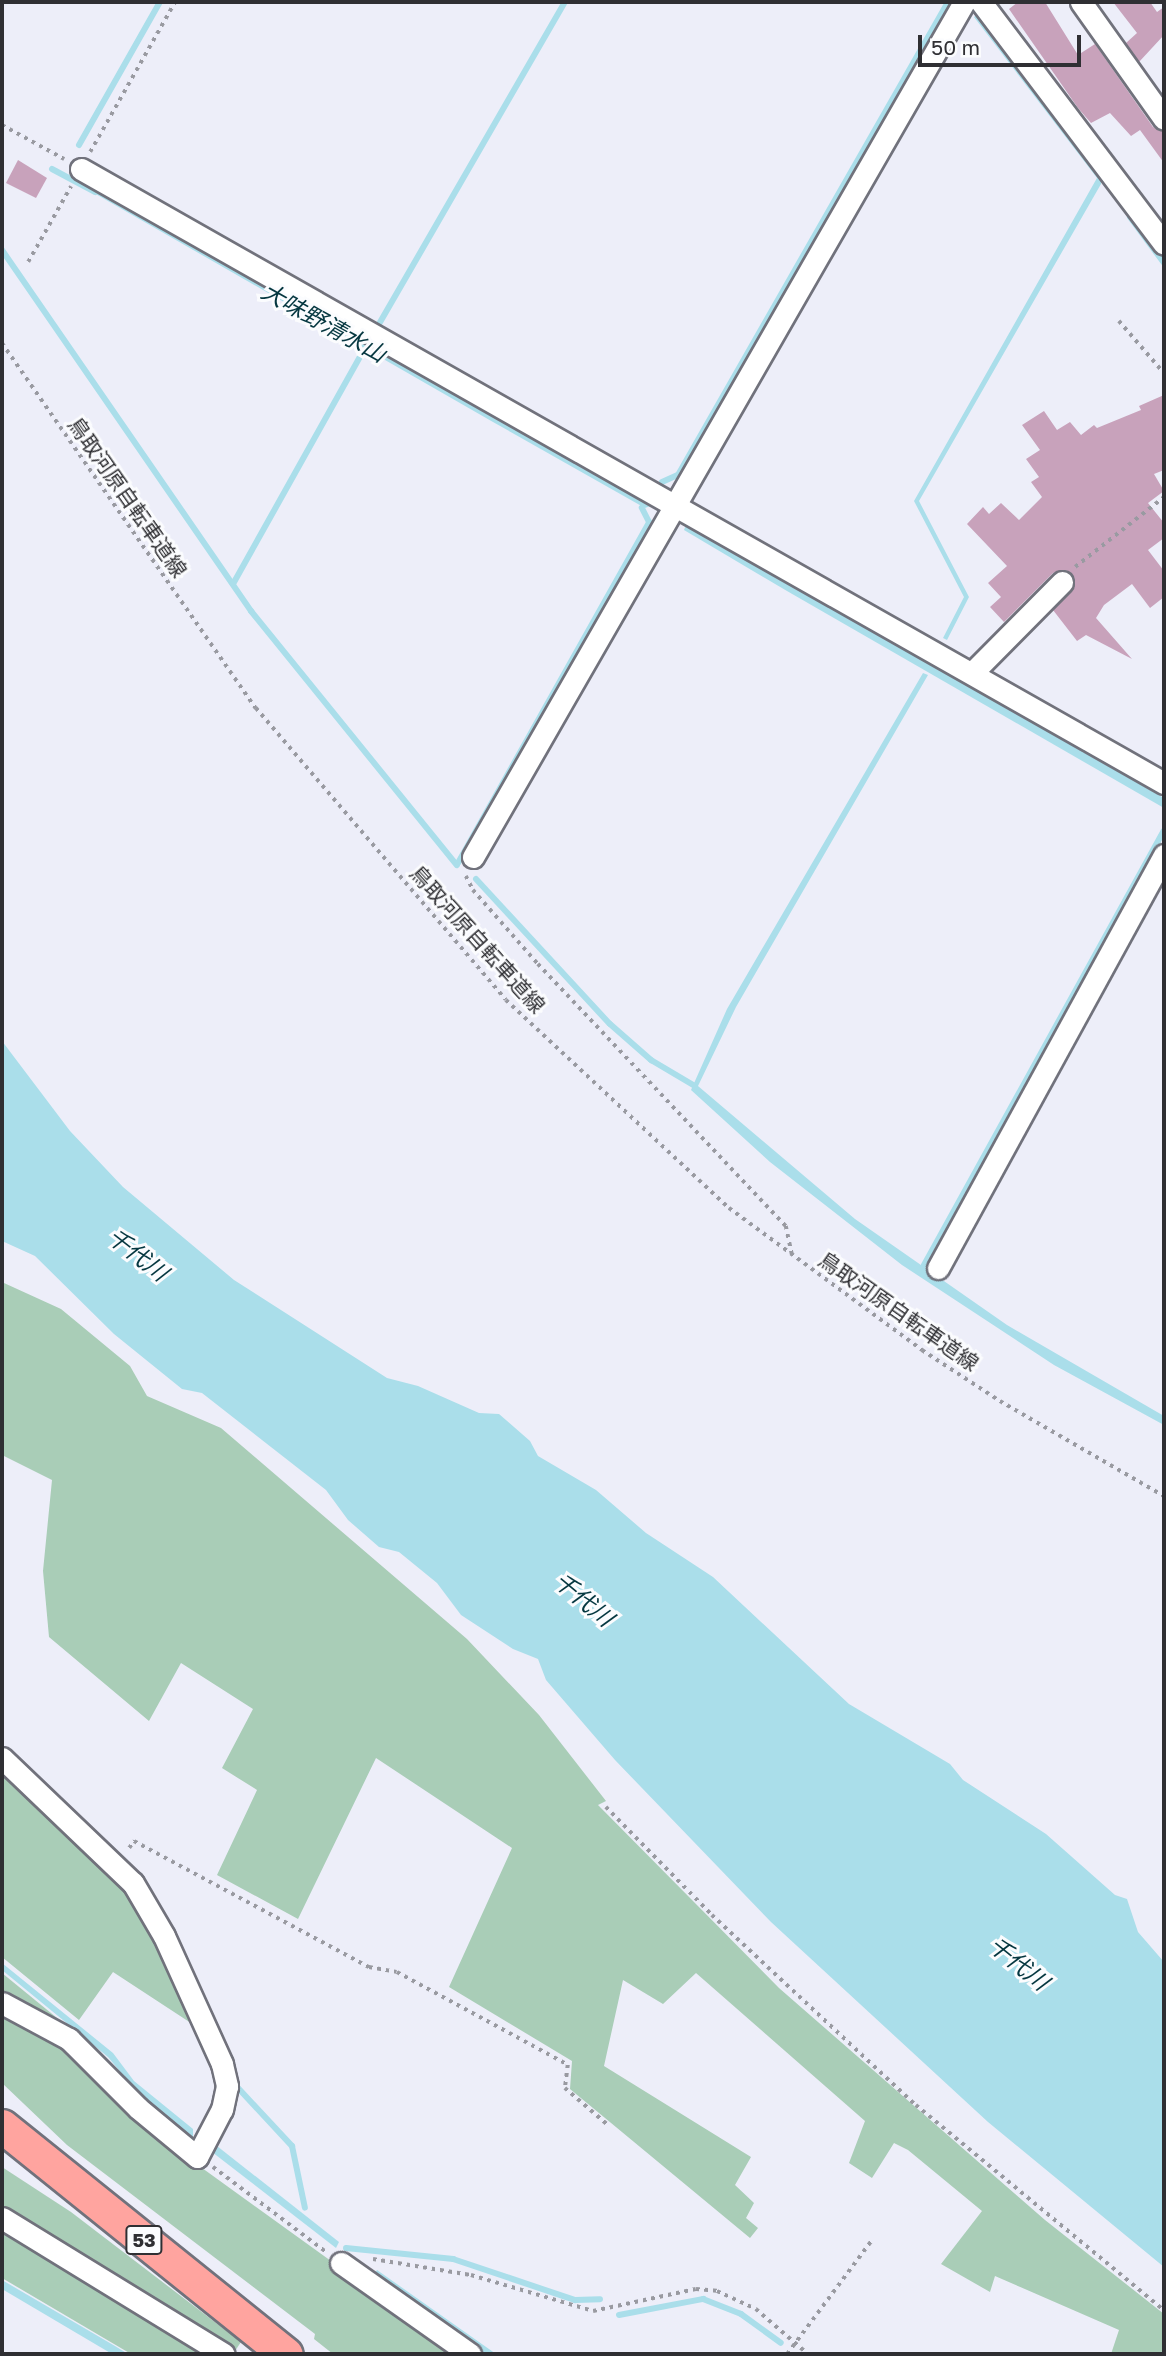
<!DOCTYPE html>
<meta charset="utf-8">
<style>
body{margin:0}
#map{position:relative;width:1166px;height:2356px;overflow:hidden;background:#edeef9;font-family:"Golos Text","Noto Sans JP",sans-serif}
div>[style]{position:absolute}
.green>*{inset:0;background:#a9cdb7}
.water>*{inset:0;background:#aadeea}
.stream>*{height:6px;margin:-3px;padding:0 3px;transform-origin:3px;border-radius:3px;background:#aadeea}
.building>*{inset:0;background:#c8a2bb}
.path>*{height:3.5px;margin-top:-1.75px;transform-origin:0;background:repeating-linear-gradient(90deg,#999aa1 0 3.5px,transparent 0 8.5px)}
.roads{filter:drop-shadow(2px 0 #71727c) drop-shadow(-2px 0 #71727c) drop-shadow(0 2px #71727c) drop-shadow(0 -2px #71727c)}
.minor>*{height:21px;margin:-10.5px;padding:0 10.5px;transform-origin:10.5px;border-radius:10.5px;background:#fff}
.trunk>*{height:33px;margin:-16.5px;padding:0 16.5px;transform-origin:16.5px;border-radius:16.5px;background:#ffa49f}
span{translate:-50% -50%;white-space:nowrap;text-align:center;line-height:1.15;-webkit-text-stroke:6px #fbfcfe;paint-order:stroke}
.shield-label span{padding:2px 5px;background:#fbfcfe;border:2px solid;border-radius:5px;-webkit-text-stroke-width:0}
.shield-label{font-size:19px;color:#2f2f33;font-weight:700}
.street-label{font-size:21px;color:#2f2f33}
.water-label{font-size:23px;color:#053740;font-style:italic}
.frame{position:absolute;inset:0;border:4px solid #2f2f33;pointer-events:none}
.scale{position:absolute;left:918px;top:35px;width:163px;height:32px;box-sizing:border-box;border:4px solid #2f2f33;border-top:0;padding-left:9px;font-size:21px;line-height:24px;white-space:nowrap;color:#2f2f33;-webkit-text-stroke:5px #fbfcfe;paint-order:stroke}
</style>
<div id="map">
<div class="green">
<i style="clip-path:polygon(4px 1283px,61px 1309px,130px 1366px,147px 1396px,221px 1428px,467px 1639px,539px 1715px,606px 1801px,598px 1805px,779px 1988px,1045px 2220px,1164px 2314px,1164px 2354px,1111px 2354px,1119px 2330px,995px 2276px,990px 2292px,941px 2264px,982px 2211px,908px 2150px,894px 2143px,872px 2178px,849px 2163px,865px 2121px,696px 1973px,663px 2004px,623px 1980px,604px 2066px,751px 2157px,735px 2185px,754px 2203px,746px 2218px,758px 2228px,750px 2238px,570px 2089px,572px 2061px,449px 1987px,512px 1848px,376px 1758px,298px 1919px,217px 1875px,257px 1790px,222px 1768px,253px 1709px,181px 1663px,149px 1721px,49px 1637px,43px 1571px,52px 1480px,2px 1455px)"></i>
<i style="clip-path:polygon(2px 1770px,130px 1891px,169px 1960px,197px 2027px,113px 1972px,79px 2020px,2px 1957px)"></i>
<i style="clip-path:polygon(2px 1973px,106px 2058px,134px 2091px,2px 1995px)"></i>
<i style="clip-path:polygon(2px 2007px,39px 2023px,191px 2160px,460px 2354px,333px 2354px,314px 2339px,315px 2334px,67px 2145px,2px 2083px)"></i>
<i style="clip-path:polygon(2px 2167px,71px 2212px,241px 2342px,235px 2351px,2px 2211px)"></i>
<i style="clip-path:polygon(2px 2226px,206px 2354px,131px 2354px,2px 2278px)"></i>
</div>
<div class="water">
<i style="clip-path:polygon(978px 14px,1101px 174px,1101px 184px,919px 501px,969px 597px,947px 640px,943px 638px,964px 597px,914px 501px,1097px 178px,974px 17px)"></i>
<i style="clip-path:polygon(88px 185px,653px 505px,645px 508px,493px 422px,87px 189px)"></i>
<i style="clip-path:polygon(686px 525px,1164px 798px,1164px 808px,787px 591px,684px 530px)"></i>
<i style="clip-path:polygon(923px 673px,928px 675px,736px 1007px,698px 1086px,855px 1219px,1007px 1325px,1164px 1416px,1164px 1425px,1054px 1365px,902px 1265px,770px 1162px,691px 1090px,727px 1009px)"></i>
<i style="clip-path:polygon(2px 1041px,70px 1131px,123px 1187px,234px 1280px,387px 1378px,418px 1386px,479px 1413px,499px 1414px,530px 1441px,538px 1456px,596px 1490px,646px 1533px,713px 1577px,849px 1704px,950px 1764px,963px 1780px,1046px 1834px,1115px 1895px,1127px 1899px,1138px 1932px,1164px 1962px,1164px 2267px,988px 2122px,771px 1922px,615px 1760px,546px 1680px,538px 1659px,513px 1649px,461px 1615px,437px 1583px,399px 1552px,379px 1547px,348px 1520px,326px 1490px,202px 1393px,182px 1389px,114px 1334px,35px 1256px,2px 1241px)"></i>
<i style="clip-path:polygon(2px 1963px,113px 2053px,134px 2081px,193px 2129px,193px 2139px,132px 2086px,108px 2057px,2px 1970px)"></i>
<i style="clip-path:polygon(217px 2146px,339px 2242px,336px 2248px,212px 2152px)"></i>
<i style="clip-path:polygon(377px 2270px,496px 2354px,481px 2354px,372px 2277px)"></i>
<i style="clip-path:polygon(2px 2280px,115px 2346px,128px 2354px,112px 2354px,2px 2289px)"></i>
</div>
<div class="stream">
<i style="left:79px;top:145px;width:164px;rotate:-60.5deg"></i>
<i style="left:52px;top:169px;width:49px;rotate:28.1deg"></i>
<i style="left:1130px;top:217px;width:57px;rotate:53.5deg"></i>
<i style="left:2px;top:250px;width:439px;rotate:55.4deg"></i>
<i style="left:251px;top:611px;width:327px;rotate:51deg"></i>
<i style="left:379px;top:324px;width:372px;rotate:-60deg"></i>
<i style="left:662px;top:482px;width:17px;rotate:-24deg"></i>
<i style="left:678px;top:475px;width:545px;rotate:-60.28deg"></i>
<i style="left:233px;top:584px;width:262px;rotate:-60.8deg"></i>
<i style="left:458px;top:863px;width:391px;rotate:-60.7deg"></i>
<i style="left:649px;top:522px;width:16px;rotate:-117deg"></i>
<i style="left:476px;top:879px;width:197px;rotate:47.3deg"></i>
<i style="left:610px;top:1024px;width:55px;rotate:41.3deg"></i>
<i style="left:651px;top:1060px;width:51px;rotate:30.6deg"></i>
<i style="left:924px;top:1265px;width:496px;rotate:-61.1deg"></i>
<i style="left:239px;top:2089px;width:78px;rotate:47.1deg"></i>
<i style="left:292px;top:2146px;width:63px;rotate:78.2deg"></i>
<i style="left:346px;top:2248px;width:108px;rotate:5.9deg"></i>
<i style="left:453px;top:2259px;width:129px;rotate:18.6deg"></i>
<i style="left:575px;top:2300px;width:25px;rotate:-2deg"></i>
<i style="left:619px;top:2315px;width:86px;rotate:-10.8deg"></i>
<i style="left:703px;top:2299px;width:41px;rotate:21.5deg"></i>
<i style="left:741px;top:2314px;width:49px;rotate:35.9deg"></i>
</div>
<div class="building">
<i style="clip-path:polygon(1018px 2px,1045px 2px,1078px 55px,1095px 44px,1153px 127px,1164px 132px,1164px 163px,1140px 130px,1131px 136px,1110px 113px,1091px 123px,1078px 108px,1009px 9px)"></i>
<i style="clip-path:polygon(1113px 2px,1150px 2px,1157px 12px,1164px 7px,1164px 35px,1139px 62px,1126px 43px,1137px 33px)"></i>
<i style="clip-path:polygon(18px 160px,47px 178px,36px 198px,6px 183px)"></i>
<i style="clip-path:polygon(1164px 395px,1164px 470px,1154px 474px,1164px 491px,1148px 503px,1164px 523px,1164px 538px,1148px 550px,1164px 571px,1164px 597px,1150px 608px,1132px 584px,1104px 605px,1096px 618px,1132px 659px,1086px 635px,1077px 641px,1053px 610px,1074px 586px,1074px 578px,1066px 570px,1053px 573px,1004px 622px,990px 607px,1001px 597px,988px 583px,1007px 566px,967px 524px,983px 507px,989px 514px,1001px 503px,1019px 520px,1042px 497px,1031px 482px,1039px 477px,1026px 459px,1040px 450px,1022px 425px,1044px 411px,1057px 430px,1070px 422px,1081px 435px,1094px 425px,1097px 428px,1141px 410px,1139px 406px)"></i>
</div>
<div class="path">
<i style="left:2px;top:125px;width:71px;rotate:28.7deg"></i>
<i style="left:90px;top:152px;width:172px;rotate:-60.5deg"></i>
<i style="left:28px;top:262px;width:87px;rotate:-60.5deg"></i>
<i style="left:1119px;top:321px;width:69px;rotate:49.1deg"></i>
<i style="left:2px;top:343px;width:445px;rotate:55.2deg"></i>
<i style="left:256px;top:708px;width:384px;rotate:49.4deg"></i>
<i style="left:506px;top:1000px;width:305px;rotate:43deg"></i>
<i style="left:729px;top:1208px;width:240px;rotate:36.3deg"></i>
<i style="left:922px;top:1350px;width:93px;rotate:33.2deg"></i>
<i style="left:1000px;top:1401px;width:190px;rotate:30.1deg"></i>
<i style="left:1075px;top:567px;width:113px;rotate:-38.2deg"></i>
<i style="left:466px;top:876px;width:16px;rotate:63deg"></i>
<i style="left:473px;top:890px;width:98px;rotate:48.7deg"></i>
<i style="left:538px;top:964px;width:361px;rotate:46.6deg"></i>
<i style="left:786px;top:1226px;width:30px;rotate:78deg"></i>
<i style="left:606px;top:1807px;width:151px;rotate:45.5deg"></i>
<i style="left:712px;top:1915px;width:279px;rotate:43deg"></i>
<i style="left:916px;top:2105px;width:322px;rotate:39.6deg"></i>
<i style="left:129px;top:1848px;width:9px;rotate:-54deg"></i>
<i style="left:134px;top:1841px;width:267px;rotate:28.2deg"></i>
<i style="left:369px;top:1967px;width:28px;rotate:10deg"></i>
<i style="left:397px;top:1972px;width:195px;rotate:28.5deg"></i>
<i style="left:568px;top:2065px;width:23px;rotate:97deg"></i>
<i style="left:565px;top:2088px;width:57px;rotate:40.7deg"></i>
<i style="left:213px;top:2167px;width:140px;rotate:36.9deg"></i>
<i style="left:373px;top:2259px;width:99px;rotate:9.3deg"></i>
<i style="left:471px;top:2275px;width:127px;rotate:16.4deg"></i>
<i style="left:593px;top:2311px;width:105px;rotate:-12.1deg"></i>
<i style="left:696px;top:2289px;width:21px;rotate:5deg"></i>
<i style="left:717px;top:2291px;width:43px;rotate:24.8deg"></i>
<i style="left:756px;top:2309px;width:69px;rotate:40.9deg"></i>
<i style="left:787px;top:2354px;width:142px;rotate:-53.3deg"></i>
</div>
<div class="roads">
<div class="minor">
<i style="left:981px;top:2px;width:303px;rotate:52.9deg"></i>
<i style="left:1081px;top:2px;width:143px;rotate:54.6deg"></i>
<i style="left:81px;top:169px;width:1245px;rotate:29.55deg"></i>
<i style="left:972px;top:673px;width:128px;rotate:-45.3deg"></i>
<i style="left:473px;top:857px;width:986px;rotate:-60.13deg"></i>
<i style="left:938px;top:1268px;width:471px;rotate:-61.3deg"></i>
<i style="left:2px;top:1758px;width:181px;rotate:43.7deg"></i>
<i style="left:133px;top:1883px;width:61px;rotate:59.7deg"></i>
<i style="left:164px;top:1936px;width:141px;rotate:65.6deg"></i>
<i style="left:222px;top:2064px;width:23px;rotate:77deg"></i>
<i style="left:227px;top:2086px;width:24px;rotate:102deg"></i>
<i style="left:222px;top:2109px;width:54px;rotate:117.5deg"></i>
<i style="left:197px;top:2157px;width:77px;rotate:-140.3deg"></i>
<i style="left:138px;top:2108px;width:98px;rotate:-135deg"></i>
<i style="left:69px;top:2039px;width:76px;rotate:-151.8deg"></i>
<i style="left:2px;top:2218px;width:260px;rotate:31.5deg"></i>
<i style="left:341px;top:2263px;width:158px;rotate:35.2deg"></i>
</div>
<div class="trunk">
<i style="left:2px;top:2126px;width:364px;rotate:38.8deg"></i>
</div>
</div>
<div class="shield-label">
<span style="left:144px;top:2240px">53</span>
</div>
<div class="street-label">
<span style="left:128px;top:497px;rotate:55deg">鳥取河原自転車道線</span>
<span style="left:478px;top:939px;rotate:48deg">鳥取河原自転車道線</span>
<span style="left:899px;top:1311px;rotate:35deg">鳥取河原自転車道線</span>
</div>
<div class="water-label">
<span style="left:324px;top:322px;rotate:29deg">大味野清水山</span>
<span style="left:138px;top:1254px;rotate:38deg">千代川</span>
<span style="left:584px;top:1599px;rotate:40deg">千代川</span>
<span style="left:1019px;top:1963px;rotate:39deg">千代川</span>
</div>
<div class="frame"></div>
<div class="scale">50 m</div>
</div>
